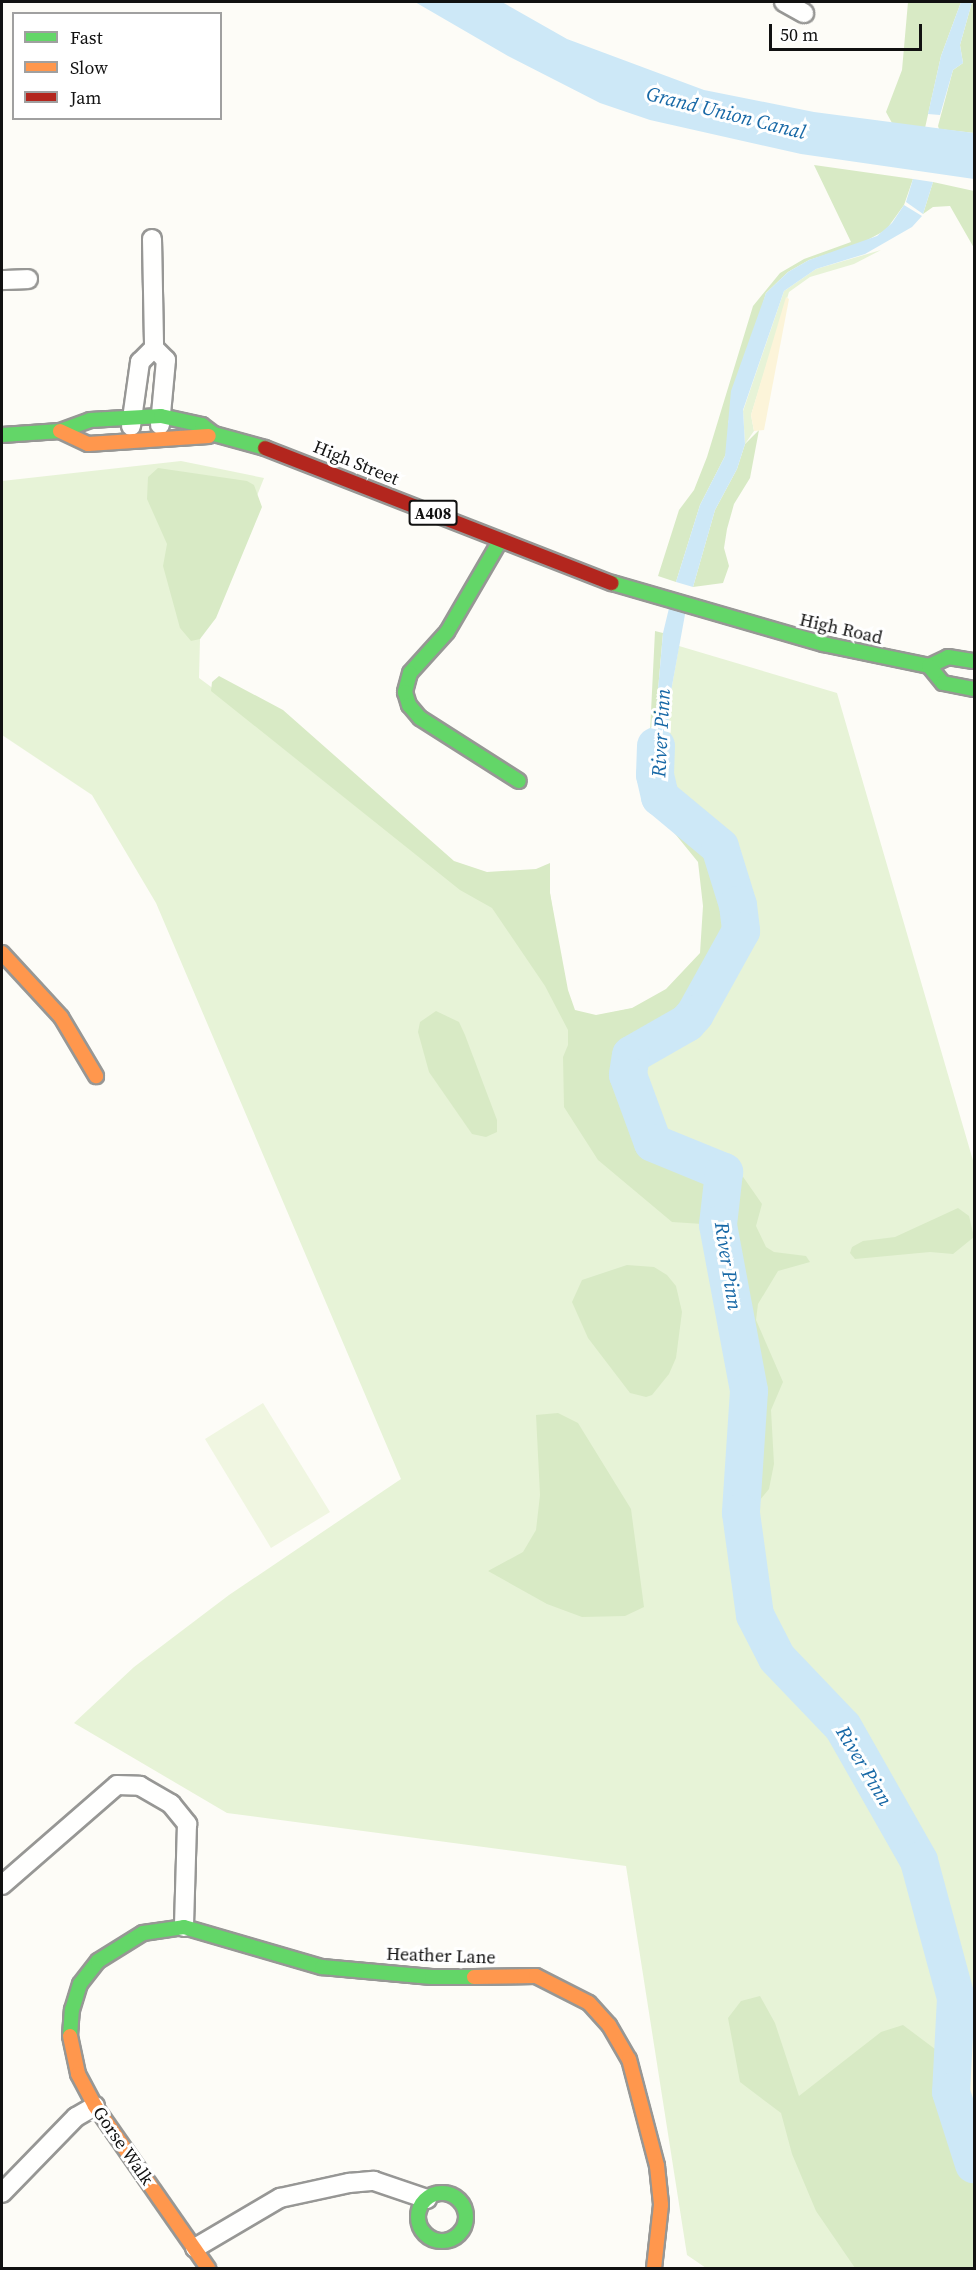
<!DOCTYPE html>
<style>
body{margin:0}
#map{position:relative;width:976px;height:2270px;overflow:hidden;background:#fdfcf7;font-family:"Source Serif 4",serif}
div>[style]{position:absolute}
.farmland>*{inset:0;background:#f9f7e4}
.green>*{inset:0;background:#e7f3d7}
.forest>*{inset:0;background:#d8eac5}
.sand>*{inset:0;background:#fcf4d9}
.pitch>*{inset:0;background:#f0f6e1}
.water>*{inset:0;background:#cde8f7}
.river>*{height:38px;margin:-19px;padding:0 19px;transform-origin:19px;border-radius:19px;background:#cde8f7}
.roads{filter:drop-shadow(2px 0 #979795) drop-shadow(-2px 0 #979795) drop-shadow(0 2px #979795) drop-shadow(0 -2px #979795)}
.street>*{height:18px;margin:-9px;padding:0 9px;transform-origin:9px;border-radius:9px;background:#fffffe}
.fast>*{height:14px;margin:-7px;padding:0 7px;transform-origin:7px;border-radius:7px;background:#63d668}
.fast>.ring{margin:-7px;padding:0;box-sizing:content-box;background:none;border:14px solid #63d668;border-radius:50%}
.slow>*{height:14px;margin:-7px;padding:0 7px;transform-origin:7px;border-radius:7px;background:#ff974d}
.jam>*{height:14px;margin:-7px;padding:0 7px;transform-origin:7px;border-radius:7px;background:#b3261e}
span{translate:-50% -50%;white-space:nowrap;text-align:center;line-height:1.15;-webkit-text-stroke:6px #fff;paint-order:stroke}
.shield-label span{padding:2px 4px;background:#fff;border:2px solid;border-radius:4px;-webkit-text-stroke-width:0}
.shield-label{font-size:16px;color:#111;font-weight:700}
.street-label{font-size:18px;color:#111}
.water-label{font-size:20px;color:#1768a6;font-style:italic}
.frame{position:absolute;inset:0;border:3px solid #111;pointer-events:none}
.legend{position:absolute;left:12px;top:12px;width:210px;height:108px;box-sizing:border-box;background:#fff;border:2px solid #a0a0a0;margin:0;padding:8px 10px;list-style:none;font-size:18px;color:#111}
.legend li{display:flex;align-items:center;gap:12px;height:30px}
.legend b{width:30px;border:2px solid #a0a0a0}
.scale{position:absolute;left:769px;top:24px;width:153px;height:27px;box-sizing:border-box;border:3px solid #111;border-top:0;padding-left:8px;font-size:18px;line-height:21px;white-space:nowrap;color:#111;-webkit-text-stroke:4px #fff;paint-order:stroke}
</style>
<div id="map">
<div class="farmland">
<i style="clip-path:polygon(974px 2012px,974px 2144px,959px 2092px,958px 2021px)"></i>
</div>
<div class="green">
<i style="clip-path:polygon(881px 250px,854px 264px,810px 277px,789px 292px,751px 415px,754px 431px,745px 444px,743px 411px,784px 291px,816px 269px)"></i>
<i style="clip-path:polygon(181px 461px,264px 478px,200px 639px,199px 678px,448px 862px,550px 893px,570px 1021px,706px 993px,685px 1021px,655px 1040px,669px 1033px,695px 1014px,741px 931px,738px 905px,720px 847px,690px 826px,665px 794px,670px 697px,679px 646px,837px 693px,974px 1164px,974px 2012px,958px 2022px,959px 2092px,974px 2144px,974px 2268px,706px 2268px,687px 2255px,626px 1866px,227px 1813px,74px 1723px,134px 1667px,229px 1595px,401px 1479px,156px 903px,92px 795px,2px 735px,2px 481px)"></i>
</div>
<div class="forest">
<i style="clip-path:polygon(908px 2px,961px 2px,941px 56px,925px 128px,892px 123px,886px 112px,902px 70px)"></i>
<i style="clip-path:polygon(972px 2px,974px 2px,974px 133px,939px 129px,938px 126px,953px 70px,963px 63px,960px 45px)"></i>
<i style="clip-path:polygon(814px 165px,913px 179px,904px 205px,886px 230px,860px 244px,809px 260px,788px 272px,766px 293px,728px 423px,730px 441px,725px 456px,700px 505px,676px 582px,658px 576px,679px 510px,694px 490px,707px 457px,753px 306px,780px 273px,804px 259px,851px 242px)"></i>
<i style="clip-path:polygon(933px 182px,974px 191px,974px 248px,950px 206px,933px 207px,923px 214px)"></i>
<i style="clip-path:polygon(759px 430px,750px 478px,734px 504px,727px 529px,724px 548px,729px 566px,723px 583px,693px 587px,715px 510px,737px 469px,745px 444px)"></i>
<i style="clip-path:polygon(158px 468px,247px 481px,254px 485px,262px 507px,216px 618px,200px 639px,191px 641px,180px 628px,163px 566px,167px 544px,147px 499px,148px 477px)"></i>
<i style="clip-path:polygon(655px 631px,663px 633px,653px 747px,654px 799px,718px 848px,737px 905px,739px 930px,693px 1013px,631px 1055px,628px 1075px,653px 1143px,724px 1172px,718px 1225px,672px 1222px,598px 1160px,564px 1107px,563px 1057px,568px 1045px,568px 1030px,545px 986px,492px 908px,460px 890px,211px 691px,212px 682px,219px 676px,283px 710px,454px 861px,487px 872px,536px 869px,550px 863px,550px 893px,568px 990px,575px 1010px,596px 1015px,632px 1008px,666px 989px,700px 953px,703px 906px,698px 862px,650px 803px,648px 772px)"></i>
<i style="clip-path:polygon(436px 1011px,459px 1022px,465px 1035px,497px 1120px,497px 1132px,486px 1137px,472px 1134px,429px 1072px,418px 1032px,420px 1022px)"></i>
<i style="clip-path:polygon(732px 1161px,762px 1204px,756px 1226px,766px 1247px,774px 1252px,806px 1256px,810px 1262px,778px 1271px,758px 1304px,756px 1320px,783px 1382px,771px 1410px,774px 1464px,769px 1489px,755px 1506px,751px 1500px,758px 1393px,730px 1269px,729px 1170px)"></i>
<i style="clip-path:polygon(958px 1208px,969px 1216px,974px 1237px,953px 1254px,930px 1252px,855px 1259px,850px 1253px,852px 1247px,863px 1241px,895px 1237px)"></i>
<i style="clip-path:polygon(627px 1265px,654px 1267px,667px 1275px,676px 1286px,682px 1312px,676px 1358px,669px 1374px,652px 1395px,646px 1397px,630px 1393px,588px 1338px,572px 1302px,582px 1280px)"></i>
<i style="clip-path:polygon(558px 1413px,578px 1423px,631px 1509px,644px 1607px,625px 1616px,582px 1617px,547px 1604px,488px 1571px,523px 1552px,536px 1530px,540px 1495px,536px 1415px)"></i>
<i style="clip-path:polygon(760px 1996px,775px 2023px,799px 2096px,881px 2032px,903px 2025px,939px 2052px,960px 2077px,959px 2092px,974px 2144px,974px 2268px,855px 2268px,816px 2211px,792px 2154px,781px 2113px,740px 2082px,728px 2018px,741px 2001px)"></i>
</div>
<div class="sand">
<i style="clip-path:polygon(786px 297px,789px 299px,764px 430px,754px 431px,751px 415px)"></i>
</div>
<div class="pitch">
<i style="clip-path:polygon(263px 1403px,330px 1512px,271px 1548px,205px 1439px)"></i>
</div>
<div class="water">
<i style="clip-path:polygon(415px 2px,502px 2px,567px 39px,704px 90px,814px 112px,974px 133px,974px 179px,801px 154px,650px 120px,600px 103px,508px 56px)"></i>
<i style="clip-path:polygon(961px 2px,972px 2px,960px 45px,963px 63px,953px 70px,940px 115px,928px 114px,941px 56px)"></i>
<i style="clip-path:polygon(913px 179px,933px 182px,923px 214px,906px 202px)"></i>
<i style="clip-path:polygon(904px 205px,922px 216px,912px 227px,865px 254px,816px 269px,784px 291px,743px 410px,745px 444px,737px 469px,715px 510px,693px 587px,676px 582px,700px 505px,725px 456px,731px 391px,766px 293px,788px 272px,809px 260px,877px 236px,892px 223px)"></i>
<i style="clip-path:polygon(670px 604px,686px 609px,670px 697px,665px 794px,654px 799px,653px 747px,663px 633px)"></i>
</div>
<div class="river">
<i style="left:656px;top:746px;width:29px;rotate:92deg"></i>
<i style="left:655px;top:775px;width:23px;rotate:77deg"></i>
<i style="left:660px;top:797px;width:78px;rotate:39.8deg"></i>
<i style="left:720px;top:847px;width:61px;rotate:72.8deg"></i>
<i style="left:738px;top:905px;width:26px;rotate:83deg"></i>
<i style="left:741px;top:931px;width:95px;rotate:119deg"></i>
<i style="left:695px;top:1014px;width:12px;rotate:132deg"></i>
<i style="left:687px;top:1023px;width:64px;rotate:150.3deg"></i>
<i style="left:631px;top:1055px;width:20px;rotate:99deg"></i>
<i style="left:628px;top:1075px;width:72px;rotate:69.8deg"></i>
<i style="left:653px;top:1143px;width:77px;rotate:22.2deg"></i>
<i style="left:724px;top:1172px;width:53px;rotate:96.5deg"></i>
<i style="left:718px;top:1225px;width:169px;rotate:79.4deg"></i>
<i style="left:749px;top:1391px;width:122px;rotate:93.8deg"></i>
<i style="left:741px;top:1513px;width:103px;rotate:82.2deg"></i>
<i style="left:755px;top:1615px;width:48px;rotate:62.9deg"></i>
<i style="left:777px;top:1658px;width:95px;rotate:46.3deg"></i>
<i style="left:843px;top:1727px;width:154px;rotate:60.4deg"></i>
<i style="left:919px;top:1861px;width:142px;rotate:74.9deg"></i>
<i style="left:956px;top:1998px;width:94px;rotate:93deg"></i>
<i style="left:951px;top:2092px;width:76px;rotate:72.3deg"></i>
</div>
<div class="roads">
<div class="street">
<i style="left:784px;top:2px;width:23px;rotate:29deg"></i>
<i style="left:152px;top:239px;width:109px;rotate:88.9deg"></i>
<i style="left:2px;top:280px;width:26px;rotate:-2deg"></i>
<i style="left:154px;top:348px;width:17px;rotate:45deg"></i>
<i style="left:166px;top:360px;width:65px;rotate:95.3deg"></i>
<i style="left:131px;top:426px;width:65px;rotate:-82deg"></i>
<i style="left:140px;top:362px;width:20px;rotate:-45deg"></i>
<i style="left:2px;top:1885px;width:152px;rotate:-41deg"></i>
<i style="left:117px;top:1785px;width:23px;rotate:2deg"></i>
<i style="left:140px;top:1786px;width:36px;rotate:30deg"></i>
<i style="left:171px;top:1804px;width:26px;rotate:51deg"></i>
<i style="left:187px;top:1824px;width:103px;rotate:91.7deg"></i>
<i style="left:2px;top:2193px;width:106px;rotate:-45.8deg"></i>
<i style="left:76px;top:2117px;width:22px;rotate:-30deg"></i>
<i style="left:195px;top:2248px;width:99px;rotate:-30.5deg"></i>
<i style="left:280px;top:2198px;width:71px;rotate:-12.3deg"></i>
<i style="left:349px;top:2183px;width:25px;rotate:-5deg"></i>
<i style="left:374px;top:2181px;width:56px;rotate:18.8deg"></i>
</div>
<div class="fast">
<i style="left:2px;top:435px;width:58px;rotate:-3.9deg"></i>
<i style="left:60px;top:431px;width:32px;rotate:-20deg"></i>
<i style="left:90px;top:420px;width:71px;rotate:-3.2deg"></i>
<i style="left:161px;top:416px;width:42px;rotate:12.4deg"></i>
<i style="left:202px;top:425px;width:15px;rotate:37deg"></i>
<i style="left:214px;top:434px;width:53px;rotate:15.4deg"></i>
<i style="left:500px;top:541px;width:105px;rotate:120.2deg"></i>
<i style="left:447px;top:632px;width:55px;rotate:132.1deg"></i>
<i style="left:410px;top:673px;width:20px;rotate:105deg"></i>
<i style="left:405px;top:692px;width:14px;rotate:73deg"></i>
<i style="left:409px;top:705px;width:17px;rotate:50deg"></i>
<i style="left:420px;top:718px;width:117px;rotate:32.5deg"></i>
<i style="left:612px;top:583px;width:220px;rotate:16.1deg"></i>
<i style="left:823px;top:644px;width:108px;rotate:11.7deg"></i>
<i style="left:929px;top:666px;width:21px;rotate:-25deg"></i>
<i style="left:948px;top:657px;width:26px;rotate:9deg"></i>
<i style="left:929px;top:666px;width:22px;rotate:51deg"></i>
<i style="left:943px;top:683px;width:32px;rotate:11deg"></i>
<i style="left:70px;top:2036px;width:26px;rotate:-86deg"></i>
<i style="left:72px;top:2010px;width:27px;rotate:-73deg"></i>
<i style="left:80px;top:1984px;width:29px;rotate:-52deg"></i>
<i style="left:98px;top:1961px;width:53px;rotate:-31.9deg"></i>
<i style="left:143px;top:1933px;width:41px;rotate:-8.3deg"></i>
<i style="left:184px;top:1927px;width:144px;rotate:16.2deg"></i>
<i style="left:322px;top:1967px;width:110px;rotate:5.2deg"></i>
<i style="left:432px;top:1977px;width:42px"></i>
<i class="ring" style="left:418px;top:2193px;width:34px;height:34px"></i>
</div>
<div class="slow">
<i style="left:60px;top:431px;width:31px;rotate:25deg"></i>
<i style="left:88px;top:444px;width:121px;rotate:-3.8deg"></i>
<i style="left:2px;top:953px;width:87px;rotate:47.3deg"></i>
<i style="left:61px;top:1017px;width:69px;rotate:59.3deg"></i>
<i style="left:474px;top:1977px;width:62px;rotate:-0.9deg"></i>
<i style="left:536px;top:1976px;width:59px;rotate:27deg"></i>
<i style="left:589px;top:2003px;width:30px;rotate:48deg"></i>
<i style="left:609px;top:2025px;width:39px;rotate:60deg"></i>
<i style="left:629px;top:2059px;width:111px;rotate:75.3deg"></i>
<i style="left:657px;top:2166px;width:39px;rotate:84deg"></i>
<i style="left:661px;top:2205px;width:63px;rotate:96.3deg"></i>
<i style="left:70px;top:2036px;width:39px;rotate:78deg"></i>
<i style="left:78px;top:2074px;width:36px;rotate:62deg"></i>
<i style="left:95px;top:2106px;width:198px;rotate:55.1deg"></i>
</div>
<div class="jam">
<i style="left:265px;top:448px;width:372px;rotate:21.3deg"></i>
</div>
</div>
<div class="shield-label">
<span style="left:433px;top:513px">A408</span>
</div>
<div class="street-label">
<span style="left:356px;top:463px;rotate:22deg">High Street</span>
<span style="left:841px;top:629px;rotate:13deg">High Road</span>
<span style="left:441px;top:1956px;rotate:2deg">Heather Lane</span>
<span style="left:123px;top:2146px;rotate:55deg">Gorse Walk</span>
</div>
<div class="water-label">
<span style="left:726px;top:113px;rotate:14deg">Grand Union Canal</span>
<span style="left:661px;top:733px;rotate:-87deg">River Pinn</span>
<span style="left:728px;top:1266px;rotate:81deg">River Pinn</span>
<span style="left:864px;top:1766px;rotate:59deg">River Pinn</span>
</div>
<div class="frame"></div>
<ul class="legend">
<li><b style="height:8px;background:#63d668"></b>Fast</li>
<li><b style="height:8px;background:#ff974d"></b>Slow</li>
<li><b style="height:8px;background:#b3261e"></b>Jam</li>
</ul>
<div class="scale">50 m</div>
</div>
